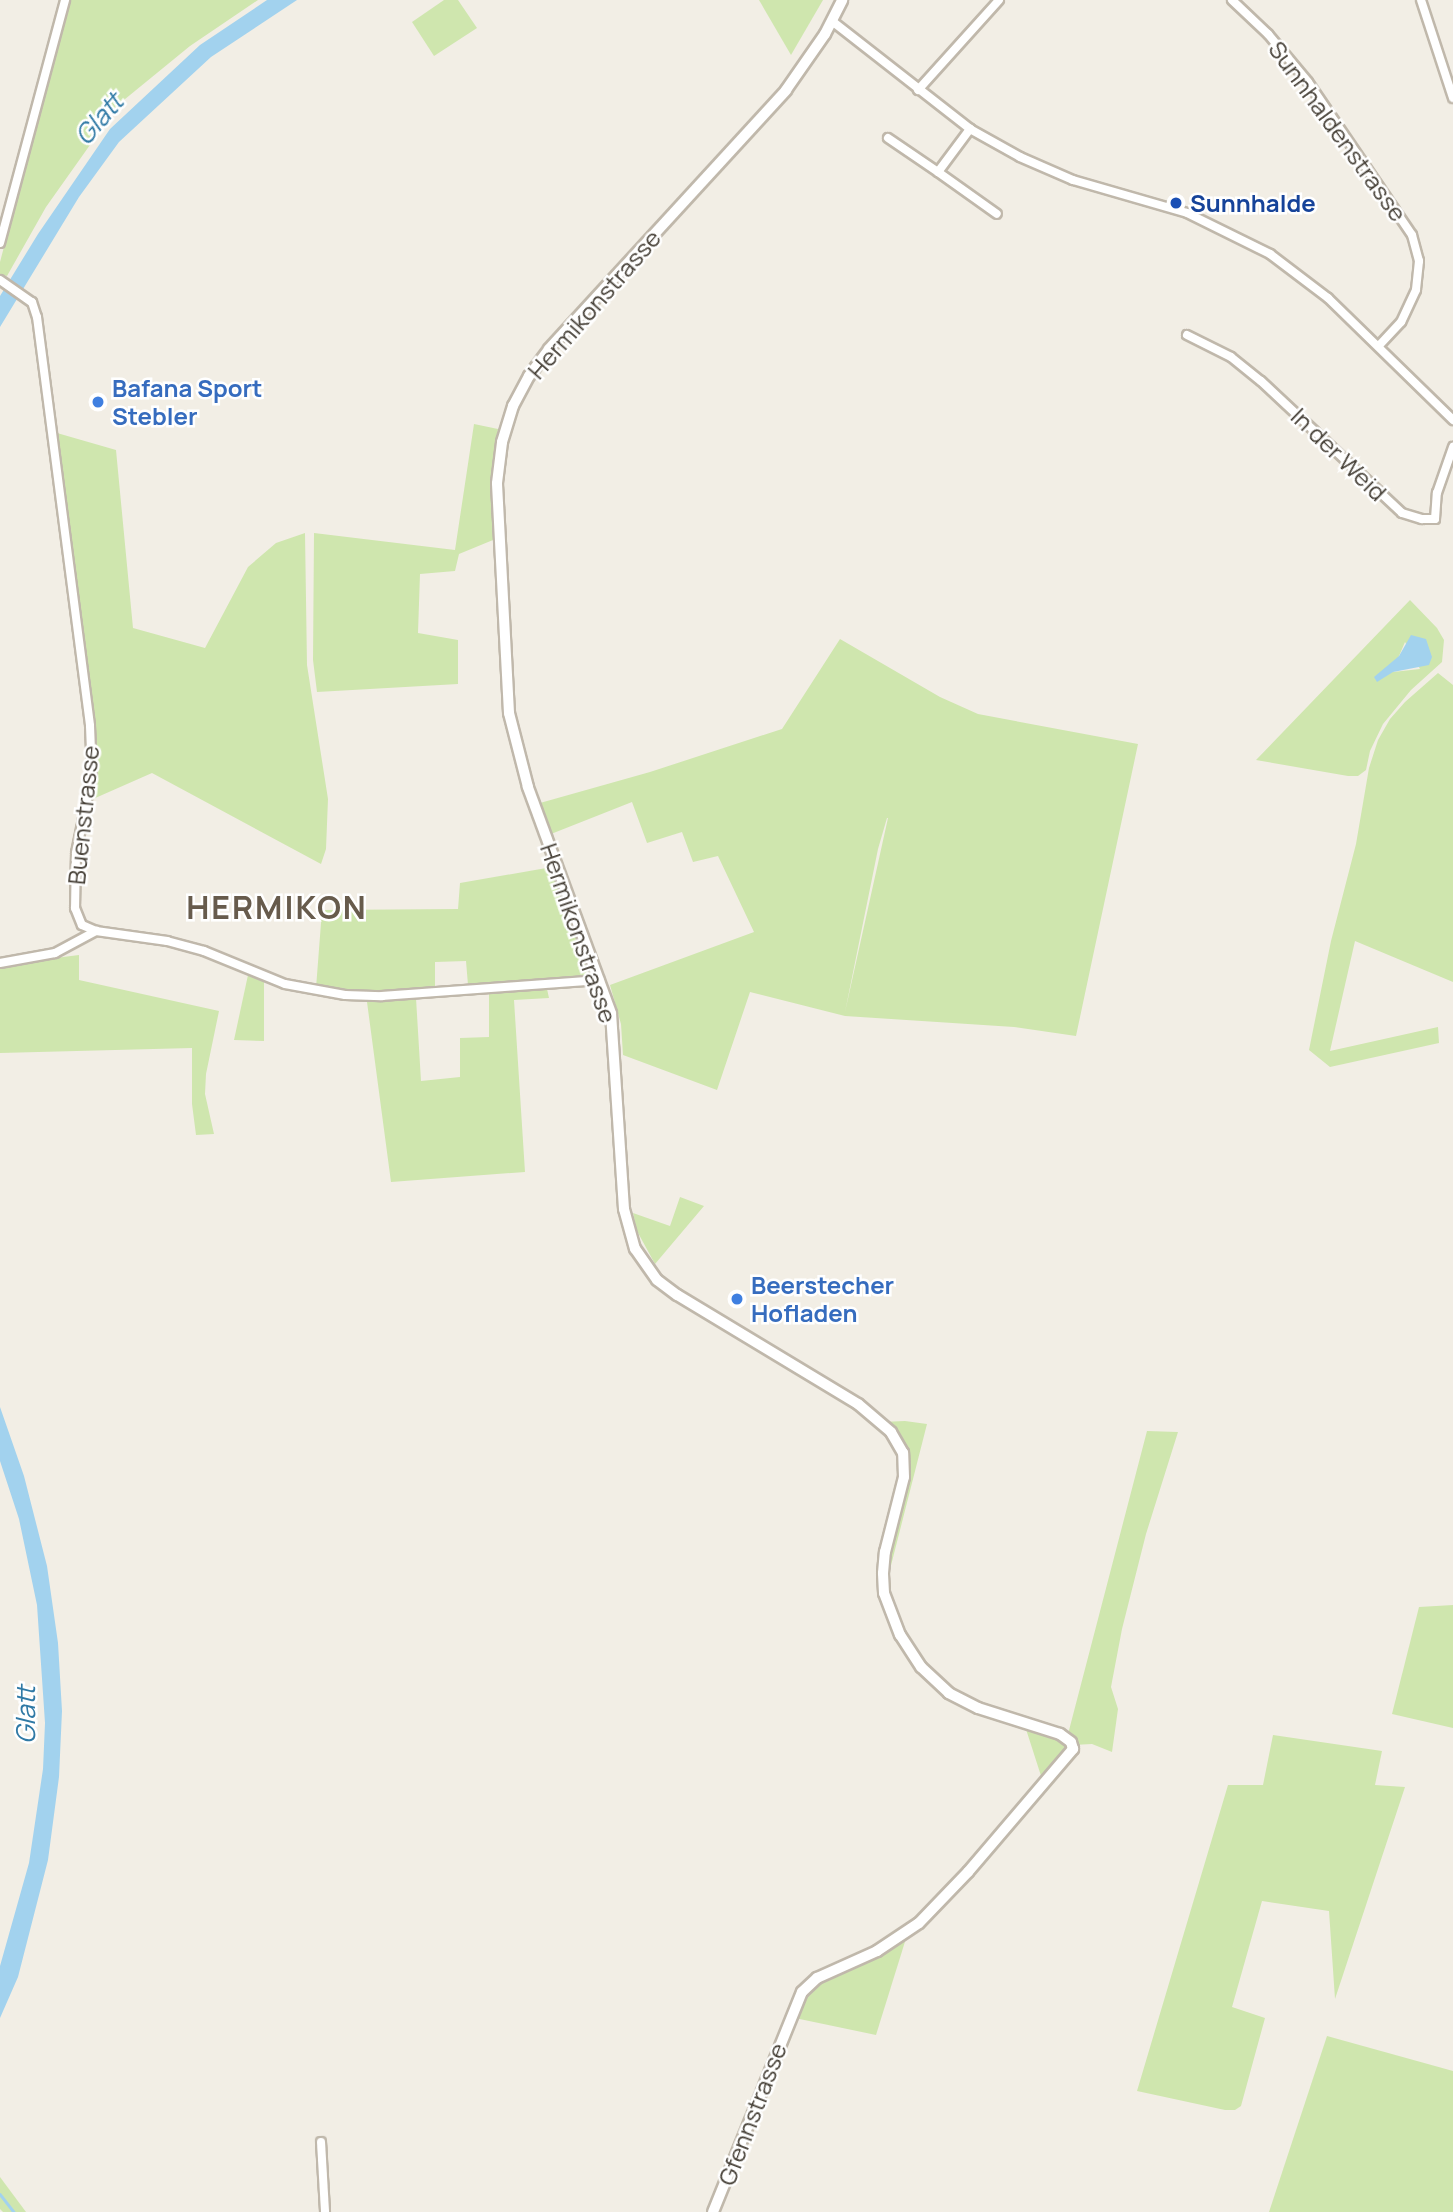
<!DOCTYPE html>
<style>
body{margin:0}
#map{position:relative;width:1453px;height:2212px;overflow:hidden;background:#f2eee5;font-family:Manrope,sans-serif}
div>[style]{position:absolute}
.green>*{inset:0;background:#cfe6ae}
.water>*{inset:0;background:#a2d2ee}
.stream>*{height:2.5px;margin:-1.25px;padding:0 1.25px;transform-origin:1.25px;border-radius:1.25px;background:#a2d2ee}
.roads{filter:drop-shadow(2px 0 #c0b8ab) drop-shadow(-2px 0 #c0b8ab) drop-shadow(0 2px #c0b8ab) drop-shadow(0 -2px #c0b8ab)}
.minor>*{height:8px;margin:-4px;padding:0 4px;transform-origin:4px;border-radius:4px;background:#fff}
.tertiary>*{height:10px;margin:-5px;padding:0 5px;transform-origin:5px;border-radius:5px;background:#fff}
.dots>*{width:19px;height:19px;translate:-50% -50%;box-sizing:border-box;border:4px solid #fff;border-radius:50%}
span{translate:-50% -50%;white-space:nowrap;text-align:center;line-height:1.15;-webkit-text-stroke:5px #fff;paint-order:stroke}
.street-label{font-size:24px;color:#443e35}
.transit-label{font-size:24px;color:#164399;font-weight:700}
.left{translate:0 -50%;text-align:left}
.shop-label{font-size:24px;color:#366cbe;font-weight:700}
.water-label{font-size:26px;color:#2f79a5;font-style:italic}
.district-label{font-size:32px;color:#675b4c;font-weight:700;letter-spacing:2px}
</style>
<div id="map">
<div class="green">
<i style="clip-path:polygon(69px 0,258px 0,190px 46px,119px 104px,46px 207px,7px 276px,0 274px,0 262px)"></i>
<i style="clip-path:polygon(444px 0,458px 0,477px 28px,434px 56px,412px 22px)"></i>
<i style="clip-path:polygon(759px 0,823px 0,791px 55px)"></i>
<i style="clip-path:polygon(474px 424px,498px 429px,492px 474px,493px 540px,459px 554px,455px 571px,420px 574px,418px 633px,458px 640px,458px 684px,317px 692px,313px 660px,314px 533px,455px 550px)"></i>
<i style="clip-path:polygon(57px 433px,116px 450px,133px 628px,205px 648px,248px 567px,276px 543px,305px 533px,307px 665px,328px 799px,326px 849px,321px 864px,152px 773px,93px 799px,98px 758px)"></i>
<i style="clip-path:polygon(evenodd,1410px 600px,1437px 628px,1444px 640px,1442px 662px,1411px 690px,1383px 724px,1370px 751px,1366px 770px,1358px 776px,1348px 776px,1256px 760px,1410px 600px,1405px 642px,1420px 669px,1393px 672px,1399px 656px,1405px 642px)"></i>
<i style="clip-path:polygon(evenodd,840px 639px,940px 697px,978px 714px,1138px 744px,1076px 1036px,1014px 1027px,845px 1016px,750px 992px,717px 1090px,623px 1055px,621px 1024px,610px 985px,754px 932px,718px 856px,693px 862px,682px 832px,647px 843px,632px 802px,551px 834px,540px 803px,650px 772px,782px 729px,840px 639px,887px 818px,888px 818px,845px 1012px,878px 849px,887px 818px)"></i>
<i style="clip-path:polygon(1438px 673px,1453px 685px,1453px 982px,1355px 941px,1330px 1051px,1438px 1027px,1439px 1043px,1330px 1067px,1309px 1050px,1331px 941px,1356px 844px,1369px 768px,1378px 740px,1390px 719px,1405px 702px)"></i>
<i style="clip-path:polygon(552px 867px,589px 969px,581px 978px,468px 985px,466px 961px,435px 962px,435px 988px,351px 993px,316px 988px,322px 910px,458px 909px,460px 883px)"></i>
<i style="clip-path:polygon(79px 955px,79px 980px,219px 1011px,206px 1074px,205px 1094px,214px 1134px,196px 1135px,192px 1104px,192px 1048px,0 1053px,0 965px)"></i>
<i style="clip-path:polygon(248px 975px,264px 982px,264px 1041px,234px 1040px)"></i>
<i style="clip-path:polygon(547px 989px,549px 998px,514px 1000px,525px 1172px,391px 1182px,367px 1002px,416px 998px,421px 1081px,460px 1077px,460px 1038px,489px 1037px,489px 991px)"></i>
<i style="clip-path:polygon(680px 1197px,704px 1206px,655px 1264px,637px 1231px,633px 1213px,670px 1226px)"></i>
<i style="clip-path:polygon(905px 1421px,927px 1424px,884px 1593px,883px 1573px,905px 1465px,881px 1422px)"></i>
<i style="clip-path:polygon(1147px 1431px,1178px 1432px,1146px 1534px,1122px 1629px,1111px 1687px,1118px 1709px,1112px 1752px,1092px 1744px,1073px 1745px,1043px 1782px,1024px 1723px,1067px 1738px)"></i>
<i style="clip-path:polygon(1453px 1605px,1453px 1728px,1392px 1714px,1419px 1607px)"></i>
<i style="clip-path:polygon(1273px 1735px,1382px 1751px,1375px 1785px,1405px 1787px,1335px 1999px,1329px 1911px,1262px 1901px,1232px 2007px,1265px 2018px,1241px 2106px,1235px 2110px,1225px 2110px,1137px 2091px,1228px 1785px,1263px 1785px)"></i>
<i style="clip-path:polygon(908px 1932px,876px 2035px,790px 2017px,802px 1992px)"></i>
<i style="clip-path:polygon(1327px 2036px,1453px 2071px,1453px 2212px,1269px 2212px)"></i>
<i style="clip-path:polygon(0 2178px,0 2177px,26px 2212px,3px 2212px,0 2209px)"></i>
</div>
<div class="water">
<i style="clip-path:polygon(267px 0,297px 0,211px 57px,119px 142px,79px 197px,0 327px,0 296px,38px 234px,110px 129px,200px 45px)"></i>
<i style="clip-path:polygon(1411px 635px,1426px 639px,1432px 657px,1429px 665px,1393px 672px,1377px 682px,1374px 677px,1399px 656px)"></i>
<i style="clip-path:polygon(0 1407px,24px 1476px,47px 1566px,58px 1643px,62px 1711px,59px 1777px,48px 1860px,18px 1977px,0 2018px,0 1966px,29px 1863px,43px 1769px,45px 1723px,37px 1605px,19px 1519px,0 1461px)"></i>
</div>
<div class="stream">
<i style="left:0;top:2194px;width:23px;rotate:52deg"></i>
</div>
<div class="roads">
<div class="minor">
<i style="left:1232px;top:0;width:50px;rotate:43.4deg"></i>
<i style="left:1268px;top:34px;width:62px;rotate:50.2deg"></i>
<i style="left:1308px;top:82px;width:185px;rotate:55.8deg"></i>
<i style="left:1412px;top:235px;width:27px;rotate:75deg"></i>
<i style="left:1419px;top:261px;width:29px;rotate:96deg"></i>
<i style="left:1416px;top:290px;width:35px;rotate:115deg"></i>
<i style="left:1401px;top:322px;width:33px;rotate:133deg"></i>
<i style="left:1421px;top:0;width:103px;rotate:71.9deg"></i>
<i style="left:832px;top:21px;width:175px;rotate:38deg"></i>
<i style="left:970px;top:129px;width:57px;rotate:29.2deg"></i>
<i style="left:1020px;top:157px;width:58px;rotate:23.5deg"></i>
<i style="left:1073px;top:180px;width:119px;rotate:16.1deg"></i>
<i style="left:1187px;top:213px;width:93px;rotate:26.3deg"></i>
<i style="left:1270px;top:254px;width:73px;rotate:37.2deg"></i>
<i style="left:1328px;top:298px;width:175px;rotate:44.3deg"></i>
<i style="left:918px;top:90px;width:121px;rotate:-48deg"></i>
<i style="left:888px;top:138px;width:60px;rotate:34.2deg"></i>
<i style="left:938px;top:172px;width:54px;rotate:-53.3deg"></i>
<i style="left:938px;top:172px;width:72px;rotate:35.4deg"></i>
<i style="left:0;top:243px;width:252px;rotate:-75deg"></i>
<i style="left:0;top:280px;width:39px;rotate:35deg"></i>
<i style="left:32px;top:302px;width:16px;rotate:72deg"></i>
<i style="left:37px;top:317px;width:412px;rotate:82.6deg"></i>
<i style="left:90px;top:726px;width:49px;rotate:87.7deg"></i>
<i style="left:92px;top:775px;width:80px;rotate:101.6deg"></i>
<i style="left:76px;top:853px;width:55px;rotate:91deg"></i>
<i style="left:75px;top:908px;width:18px;rotate:68deg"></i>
<i style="left:82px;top:925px;width:15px;rotate:23deg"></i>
<i style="left:96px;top:931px;width:72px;rotate:8deg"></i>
<i style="left:167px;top:941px;width:38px;rotate:15deg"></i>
<i style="left:204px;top:951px;width:87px;rotate:22.2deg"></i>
<i style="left:285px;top:984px;width:61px;rotate:10.4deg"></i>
<i style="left:345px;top:995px;width:37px;rotate:2deg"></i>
<i style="left:382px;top:996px;width:218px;rotate:-4.2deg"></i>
<i style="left:1187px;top:335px;width:49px;rotate:26.6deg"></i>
<i style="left:1231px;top:357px;width:38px;rotate:39deg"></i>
<i style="left:1261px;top:381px;width:193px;rotate:43.1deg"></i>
<i style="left:1402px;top:513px;width:21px;rotate:17deg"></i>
<i style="left:1422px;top:519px;width:13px"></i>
<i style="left:1435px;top:519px;width:26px;rotate:-86deg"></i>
<i style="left:1437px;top:493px;width:49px;rotate:-70.8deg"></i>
<i style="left:0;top:963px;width:56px;rotate:-10.3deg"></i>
<i style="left:55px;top:953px;width:47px;rotate:-28.2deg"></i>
<i style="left:321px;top:2142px;width:70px;rotate:86.7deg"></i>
</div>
<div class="tertiary">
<i style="left:713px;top:2212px;width:237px;rotate:-68deg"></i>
<i style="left:802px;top:1992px;width:21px;rotate:-43deg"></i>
<i style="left:817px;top:1978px;width:66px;rotate:-24.2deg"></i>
<i style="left:877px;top:1951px;width:50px;rotate:-33.7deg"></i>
<i style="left:919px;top:1923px;width:71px;rotate:-46.1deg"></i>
<i style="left:968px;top:1872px;width:162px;rotate:-49.5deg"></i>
<i style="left:1073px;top:1749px;width:7px;rotate:-106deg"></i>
<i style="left:1071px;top:1742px;width:14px;rotate:-144deg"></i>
<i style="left:1060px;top:1734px;width:86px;rotate:-162.4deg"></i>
<i style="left:978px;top:1708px;width:33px;rotate:-153deg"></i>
<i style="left:949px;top:1693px;width:38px;rotate:-137deg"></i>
<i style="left:921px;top:1667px;width:38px;rotate:-123deg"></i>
<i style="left:900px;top:1635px;width:45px;rotate:-110.9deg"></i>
<i style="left:884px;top:1593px;width:20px;rotate:-93deg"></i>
<i style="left:883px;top:1573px;width:21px;rotate:-85deg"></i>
<i style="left:885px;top:1552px;width:77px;rotate:-75.8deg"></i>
<i style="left:904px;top:1477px;width:24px;rotate:-92deg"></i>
<i style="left:903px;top:1453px;width:24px;rotate:-120deg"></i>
<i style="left:891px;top:1432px;width:43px;rotate:-139.7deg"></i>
<i style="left:858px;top:1404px;width:211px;rotate:-148.9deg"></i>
<i style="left:677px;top:1295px;width:25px;rotate:-143deg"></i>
<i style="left:657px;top:1280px;width:38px;rotate:-125deg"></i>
<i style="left:635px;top:1249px;width:41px;rotate:-105.4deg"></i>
<i style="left:624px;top:1209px;width:196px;rotate:-93.8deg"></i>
<i style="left:611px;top:1013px;width:241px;rotate:-110.2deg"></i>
<i style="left:528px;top:787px;width:76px;rotate:-104.4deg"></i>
<i style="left:509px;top:713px;width:230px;rotate:-93deg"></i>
<i style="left:497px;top:483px;width:41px;rotate:-83deg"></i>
<i style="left:502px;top:442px;width:38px;rotate:-73deg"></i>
<i style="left:513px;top:406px;width:34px;rotate:-62deg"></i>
<i style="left:529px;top:376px;width:34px;rotate:-53deg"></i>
<i style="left:549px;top:349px;width:351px;rotate:-47.5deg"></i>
<i style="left:786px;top:90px;width:68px;rotate:-55.1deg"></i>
<i style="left:825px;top:34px;width:38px;rotate:-63deg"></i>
</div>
</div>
<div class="dots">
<i style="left:1176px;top:203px;background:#1a4fb4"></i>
<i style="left:98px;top:402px;background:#3f7fe0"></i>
<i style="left:737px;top:1299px;background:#3f7fe0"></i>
</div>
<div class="street-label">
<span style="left:1338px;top:131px;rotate:54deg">Sunnhaldenstrasse</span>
<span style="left:594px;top:304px;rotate:-49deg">Hermikonstrasse</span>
<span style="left:1339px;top:454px;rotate:44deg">In der Weid</span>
<span style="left:83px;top:815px;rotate:-84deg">Buenstrasse</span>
<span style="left:579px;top:933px;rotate:71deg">Hermikonstrasse</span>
<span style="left:752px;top:2114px;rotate:-69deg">Gfennstrasse</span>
</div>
<div class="transit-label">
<span class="left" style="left:1190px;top:203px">Sunnhalde</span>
</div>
<div class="shop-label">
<span class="left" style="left:112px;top:402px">Bafana Sport<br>Stebler</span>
<span class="left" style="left:751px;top:1299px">Beerstecher<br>Hofladen</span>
</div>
<div class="water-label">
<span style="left:99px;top:119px;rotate:-49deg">Glatt</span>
<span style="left:26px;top:1715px;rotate:-90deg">Glatt</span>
</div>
<div class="district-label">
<span style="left:277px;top:907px">HERMIKON</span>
</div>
</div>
